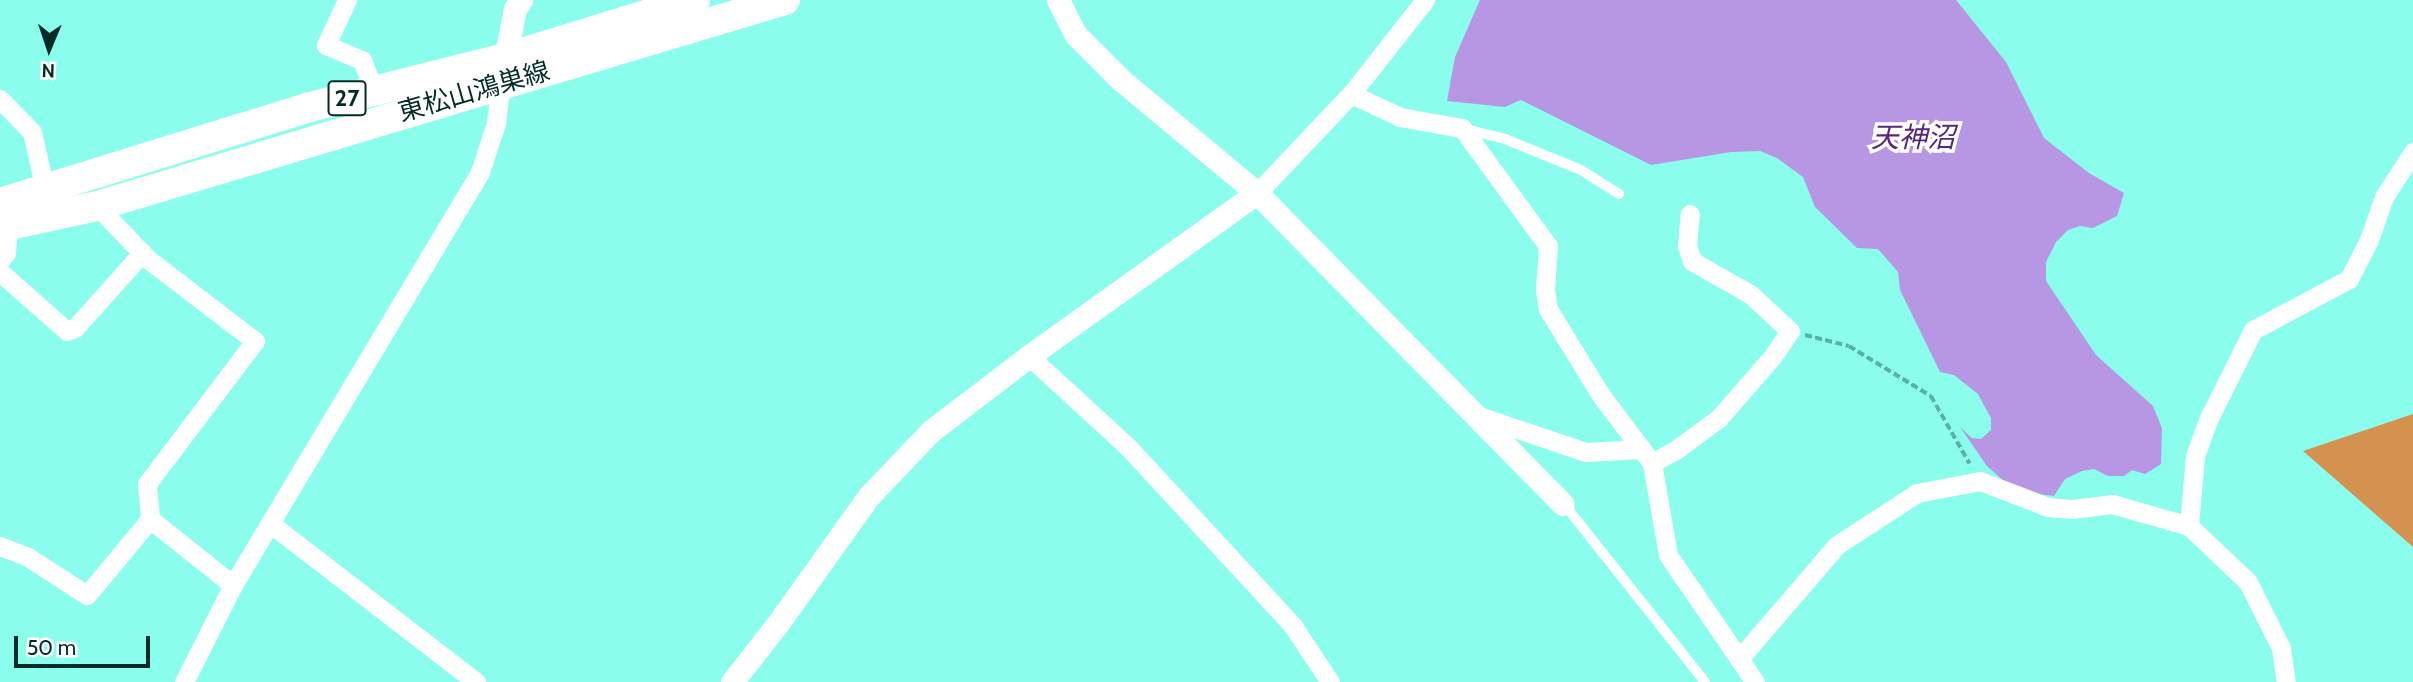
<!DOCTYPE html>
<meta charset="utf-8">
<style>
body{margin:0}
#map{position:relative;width:2413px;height:682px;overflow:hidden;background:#8bfded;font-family:Cabin,"Noto Sans JP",sans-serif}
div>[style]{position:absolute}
.forest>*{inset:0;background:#d49251}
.water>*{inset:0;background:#b796e3}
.path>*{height:3.5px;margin-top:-1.75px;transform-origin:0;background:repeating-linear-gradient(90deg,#59b0a4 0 7px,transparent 0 10.5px)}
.service>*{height:10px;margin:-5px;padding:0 5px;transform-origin:5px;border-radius:5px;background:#fff}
.minor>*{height:19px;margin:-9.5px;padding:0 9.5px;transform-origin:9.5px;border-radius:9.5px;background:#fff}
.tertiary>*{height:23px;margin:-11.5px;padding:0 11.5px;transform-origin:11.5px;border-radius:11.5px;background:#fff}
.primary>*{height:30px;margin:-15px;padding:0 15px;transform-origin:15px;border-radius:15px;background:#fff}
span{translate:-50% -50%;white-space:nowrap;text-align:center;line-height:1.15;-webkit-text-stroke:7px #fff;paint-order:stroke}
.shield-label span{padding:2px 5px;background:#fff;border:2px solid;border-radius:5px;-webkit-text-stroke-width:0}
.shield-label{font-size:24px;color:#042b27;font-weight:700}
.street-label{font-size:26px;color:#042b27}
.water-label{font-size:28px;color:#542780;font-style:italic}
.north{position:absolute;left:14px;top:14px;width:70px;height:70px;-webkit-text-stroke:5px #fff;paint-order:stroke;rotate:182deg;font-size:19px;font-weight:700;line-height:28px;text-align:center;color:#042b27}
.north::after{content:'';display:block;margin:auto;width:24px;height:32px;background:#042b27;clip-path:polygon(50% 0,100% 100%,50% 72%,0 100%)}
.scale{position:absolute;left:14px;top:636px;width:136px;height:32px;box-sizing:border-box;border:4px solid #042b27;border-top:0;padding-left:9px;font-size:21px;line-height:24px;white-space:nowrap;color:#042b27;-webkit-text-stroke:5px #fff;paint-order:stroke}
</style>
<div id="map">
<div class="forest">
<i style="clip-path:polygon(2413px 414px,2413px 547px,2303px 451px)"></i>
</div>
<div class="water">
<i style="clip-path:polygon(1480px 0,1956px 0,2006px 62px,2044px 138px,2089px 173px,2124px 193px,2117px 216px,2093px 228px,2080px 226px,2068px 230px,2056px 242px,2046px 262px,2046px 281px,2096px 355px,2153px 406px,2162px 428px,2161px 464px,2145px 474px,2132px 470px,2124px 476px,2108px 476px,2094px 469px,2082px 471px,2065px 479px,2054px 496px,2031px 493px,2005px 482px,1987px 466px,1960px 427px,1972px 438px,1981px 439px,1991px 430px,1991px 418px,1978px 394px,1954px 375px,1940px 372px,1900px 290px,1898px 272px,1878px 249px,1857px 248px,1815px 207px,1803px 177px,1777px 158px,1760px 151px,1731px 152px,1651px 165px,1521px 100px,1505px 107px,1447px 101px,1455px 57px)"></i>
</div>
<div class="path">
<i style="left:1805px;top:335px;width:45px;rotate:14deg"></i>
<i style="left:1849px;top:346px;width:96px;rotate:31.4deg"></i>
<i style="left:1931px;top:396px;width:78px;rotate:60.2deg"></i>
</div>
<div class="service">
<i style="left:1465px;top:129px;width:41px;rotate:14deg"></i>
<i style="left:1505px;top:139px;width:82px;rotate:22.2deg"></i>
<i style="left:1581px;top:170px;width:45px;rotate:32.3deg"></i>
<i style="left:1564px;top:504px;width:227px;rotate:51.6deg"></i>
</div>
<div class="minor">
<i style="left:347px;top:0;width:50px;rotate:115deg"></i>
<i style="left:326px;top:45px;width:39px;rotate:23deg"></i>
<i style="left:362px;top:60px;width:34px;rotate:69deg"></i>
<i style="left:1351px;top:94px;width:54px;rotate:25.1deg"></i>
<i style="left:1400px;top:117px;width:63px;rotate:10.1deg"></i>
<i style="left:1462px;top:128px;width:146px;rotate:53.9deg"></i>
<i style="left:1548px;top:246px;width:44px;rotate:93.9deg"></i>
<i style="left:1545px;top:290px;width:19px;rotate:81deg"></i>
<i style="left:1548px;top:309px;width:100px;rotate:58.5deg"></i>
<i style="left:1600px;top:394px;width:86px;rotate:53deg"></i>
<i style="left:1652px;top:463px;width:93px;rotate:80.1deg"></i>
<i style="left:1668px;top:555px;width:154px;rotate:55.6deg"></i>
<i style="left:0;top:99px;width:46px;rotate:45.9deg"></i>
<i style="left:32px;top:132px;width:58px;rotate:77.2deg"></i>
<i style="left:1257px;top:193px;width:137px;rotate:-46.5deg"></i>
<i style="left:1351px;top:94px;width:120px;rotate:-51.8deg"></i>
<i style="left:97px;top:206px;width:75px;rotate:46.1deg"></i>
<i style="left:149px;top:260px;width:133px;rotate:37.4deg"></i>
<i style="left:255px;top:341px;width:179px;rotate:127.1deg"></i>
<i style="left:147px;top:484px;width:35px;rotate:85deg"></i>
<i style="left:0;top:260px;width:9px;rotate:-49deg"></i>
<i style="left:6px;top:253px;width:28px;rotate:-86deg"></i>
<i style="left:0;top:272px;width:89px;rotate:41.4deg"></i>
<i style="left:67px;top:331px;width:9px;rotate:-21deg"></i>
<i style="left:75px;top:328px;width:101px;rotate:-48.2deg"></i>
<i style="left:1029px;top:356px;width:136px;rotate:42.6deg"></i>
<i style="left:1129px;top:448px;width:242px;rotate:47.3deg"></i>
<i style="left:1293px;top:626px;width:67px;rotate:56.5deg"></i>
<i style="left:1476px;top:415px;width:115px;rotate:18.7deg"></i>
<i style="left:1585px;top:452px;width:57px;rotate:-3deg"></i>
<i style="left:1652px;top:463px;width:29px;rotate:-29deg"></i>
<i style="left:1677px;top:449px;width:52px;rotate:-36.4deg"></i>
<i style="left:1719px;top:418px;width:82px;rotate:-48.9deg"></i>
<i style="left:1773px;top:356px;width:30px;rotate:-56deg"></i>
<i style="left:1790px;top:331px;width:54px;rotate:-137.2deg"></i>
<i style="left:1750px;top:294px;width:67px;rotate:-150.4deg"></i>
<i style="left:1692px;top:261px;width:16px;rotate:-108deg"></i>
<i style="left:1687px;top:246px;width:32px;rotate:-85deg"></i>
<i style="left:271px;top:524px;width:259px;rotate:37.6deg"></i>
<i style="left:2189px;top:526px;width:70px;rotate:-85.1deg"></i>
<i style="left:2195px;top:456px;width:38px;rotate:-70deg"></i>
<i style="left:2208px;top:420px;width:101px;rotate:-63.4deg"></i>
<i style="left:2253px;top:330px;width:109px;rotate:-28deg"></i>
<i style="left:2349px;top:279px;width:44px;rotate:-62.9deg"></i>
<i style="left:2369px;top:240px;width:46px;rotate:-70.8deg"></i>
<i style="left:2384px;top:197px;width:54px;rotate:-57.2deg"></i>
<i style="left:0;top:546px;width:30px;rotate:21deg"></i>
<i style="left:28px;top:557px;width:70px;rotate:32.8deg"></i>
<i style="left:87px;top:595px;width:99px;rotate:-50.3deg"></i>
<i style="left:150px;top:519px;width:106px;rotate:38.5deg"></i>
<i style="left:1739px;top:659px;width:150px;rotate:-49.3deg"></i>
<i style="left:1837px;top:545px;width:95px;rotate:-33deg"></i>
<i style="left:1917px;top:493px;width:64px;rotate:-10.8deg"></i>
<i style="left:1980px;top:481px;width:73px;rotate:20.9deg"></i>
<i style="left:2048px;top:507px;width:24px;rotate:5deg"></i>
<i style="left:2072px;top:509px;width:40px;rotate:-7.1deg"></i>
<i style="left:2112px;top:504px;width:80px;rotate:15.9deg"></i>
<i style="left:2189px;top:526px;width:81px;rotate:43.5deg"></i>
<i style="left:2248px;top:582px;width:74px;rotate:63.4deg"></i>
<i style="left:2281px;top:648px;width:34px;rotate:82deg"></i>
<i style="left:184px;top:682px;width:109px;rotate:-63.2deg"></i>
<i style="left:233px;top:585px;width:481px;rotate:-59.1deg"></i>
<i style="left:480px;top:172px;width:52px;rotate:-71.9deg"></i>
<i style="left:496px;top:123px;width:39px;rotate:-83deg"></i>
</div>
<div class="tertiary">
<i style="left:1058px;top:0;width:39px;rotate:63deg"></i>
<i style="left:1076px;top:35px;width:64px;rotate:45deg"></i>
<i style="left:1121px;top:80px;width:177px;rotate:39.7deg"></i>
<i style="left:1257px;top:193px;width:436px;rotate:45.5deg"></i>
<i style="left:503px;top:70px;width:62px;rotate:-78.9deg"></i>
<i style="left:515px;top:9px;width:11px;rotate:-56deg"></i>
<i style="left:732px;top:682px;width:76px;rotate:-51.9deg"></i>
<i style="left:779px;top:622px;width:155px;rotate:-54.5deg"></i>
<i style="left:869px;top:496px;width:90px;rotate:-46.4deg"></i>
<i style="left:931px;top:431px;width:123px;rotate:-37.4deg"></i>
<i style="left:1029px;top:356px;width:280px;rotate:-35.6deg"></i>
</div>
<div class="primary">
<i style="left:0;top:203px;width:325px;rotate:-17.2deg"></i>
<i style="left:310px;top:107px;width:201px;rotate:-14.1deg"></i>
<i style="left:505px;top:58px;width:199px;rotate:-17deg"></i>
<i style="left:0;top:227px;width:99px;rotate:-12.2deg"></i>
<i style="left:97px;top:206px;width:718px;rotate:-16.67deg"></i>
</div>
<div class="shield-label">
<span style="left:347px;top:98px">27</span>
</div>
<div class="street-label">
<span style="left:474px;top:92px;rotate:-16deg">東松山鴻巣線</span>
</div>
<div class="water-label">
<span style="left:1913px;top:137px">天神沼</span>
</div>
<div class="north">N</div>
<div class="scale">50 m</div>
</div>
